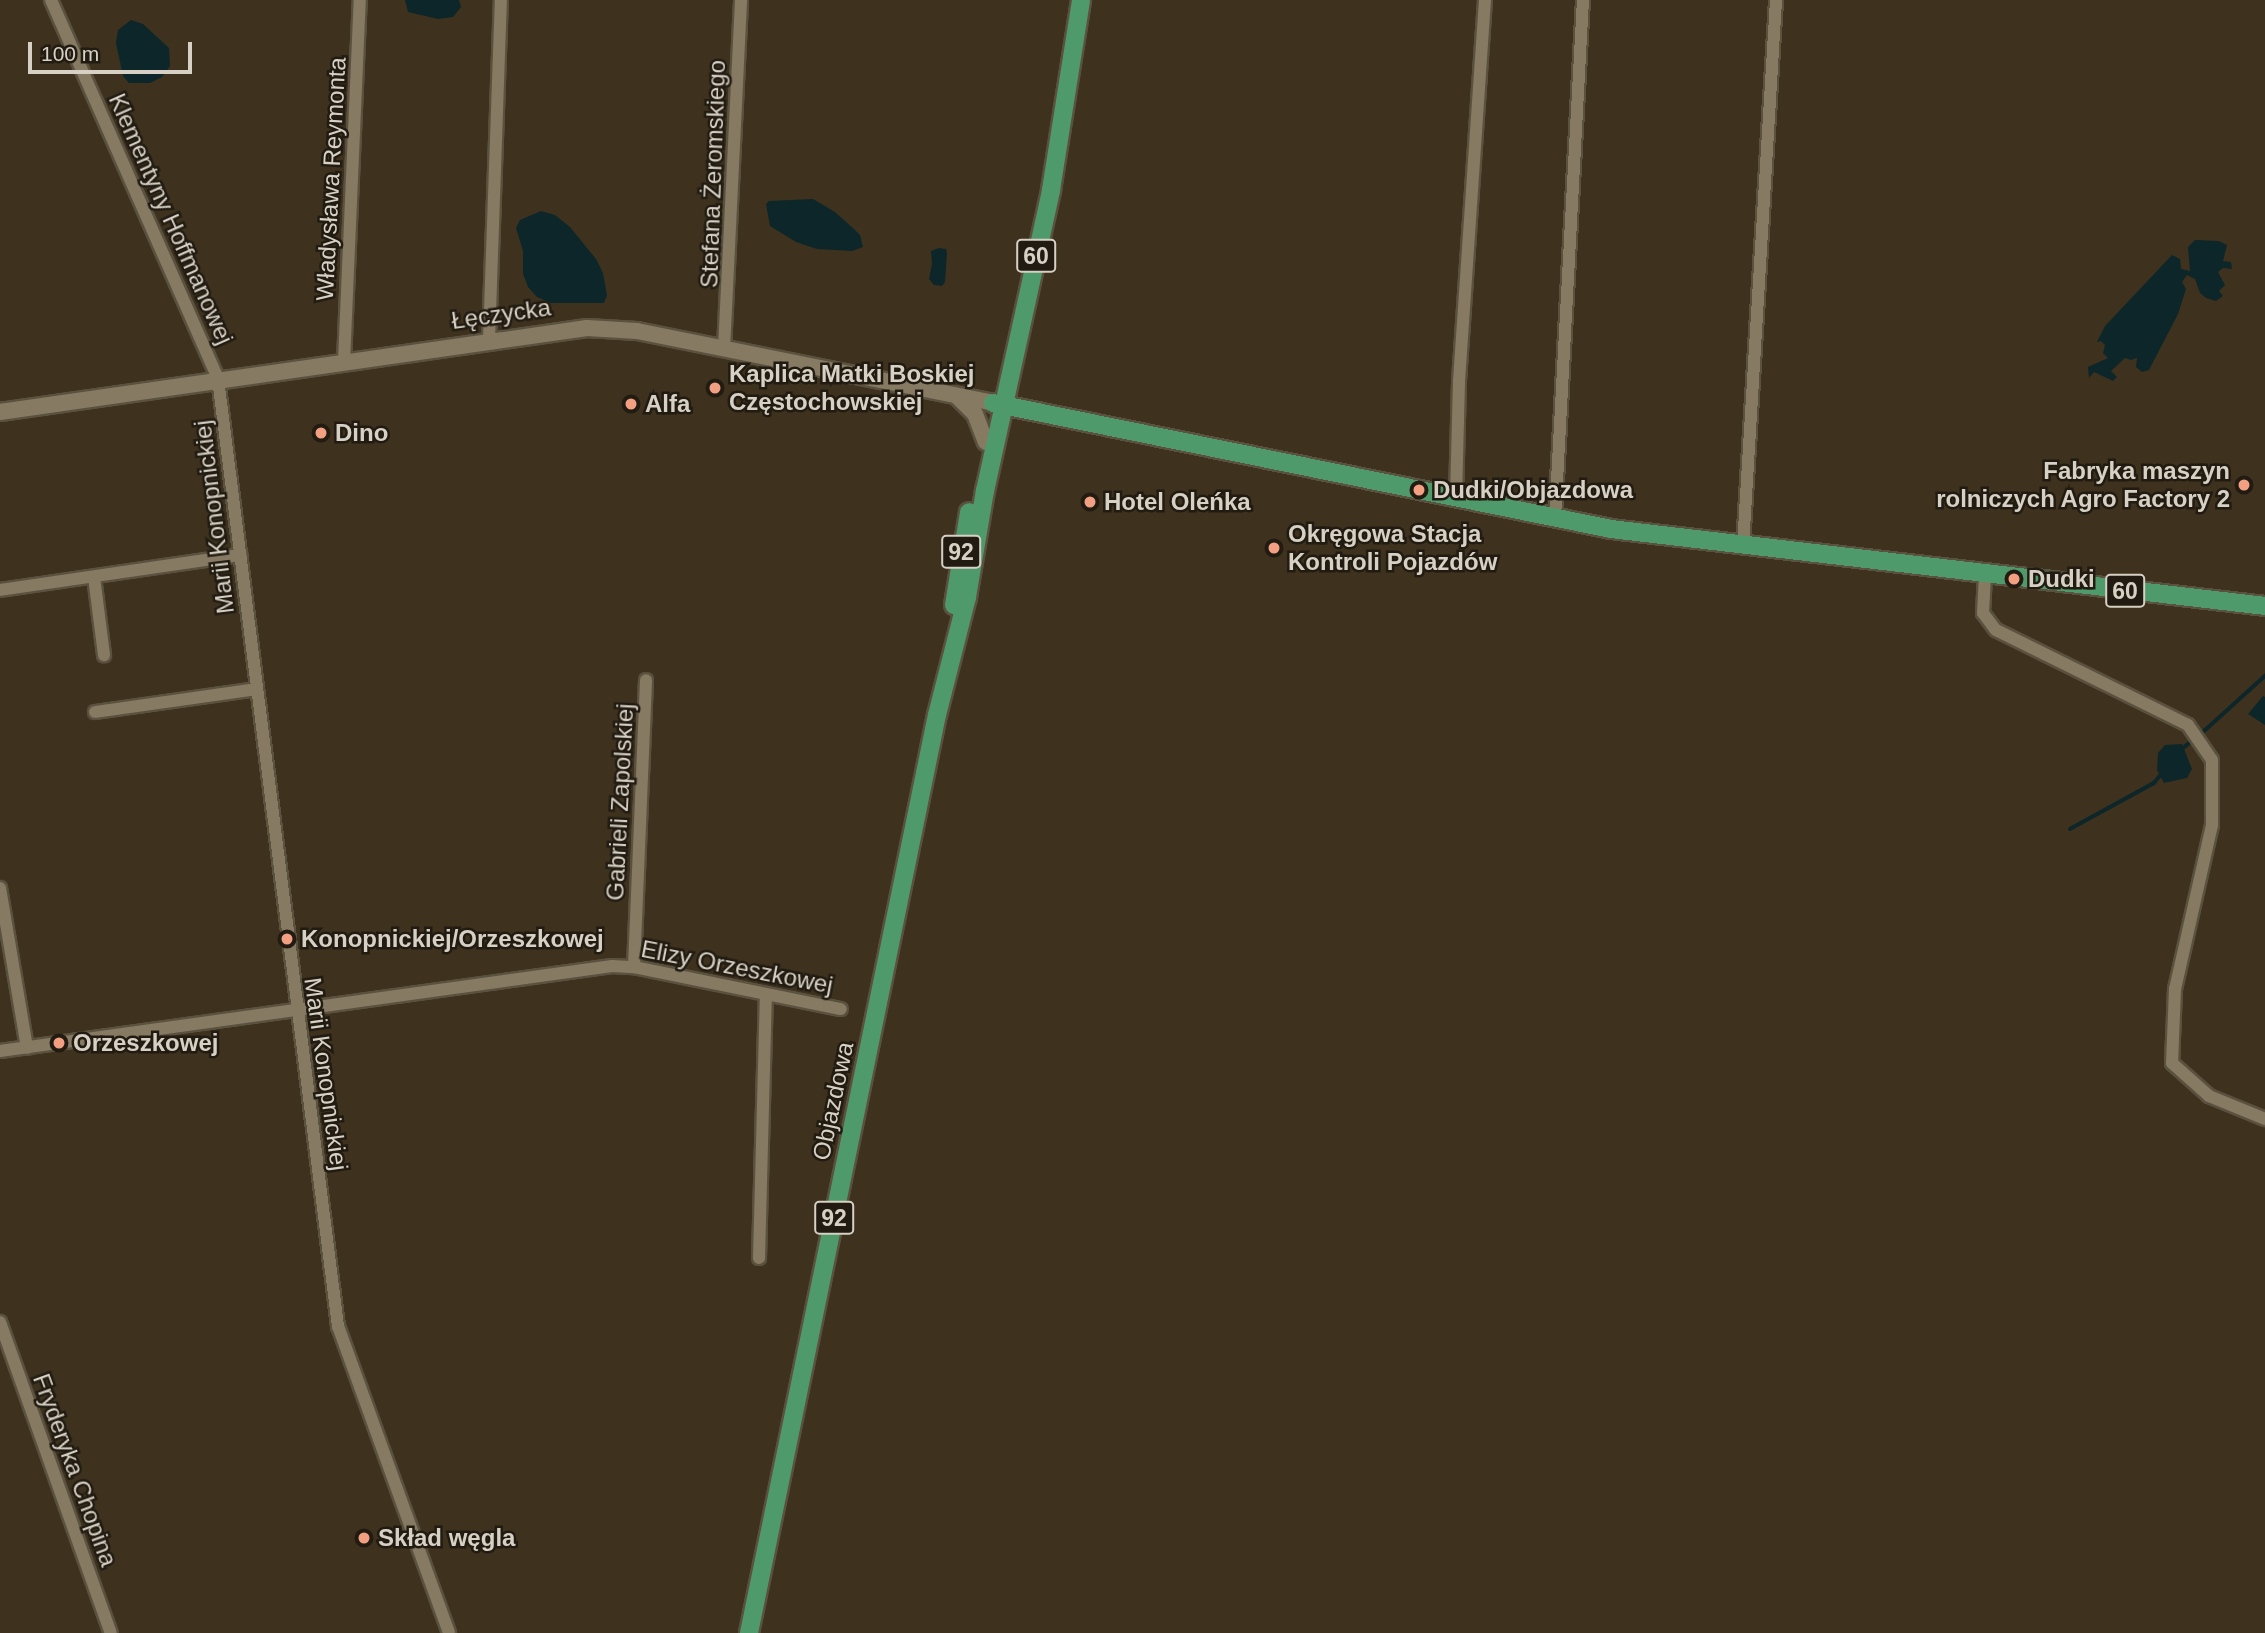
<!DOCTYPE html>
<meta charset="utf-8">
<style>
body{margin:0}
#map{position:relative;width:2265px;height:1633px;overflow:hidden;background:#3e321e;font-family:Arial,sans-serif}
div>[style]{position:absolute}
.water>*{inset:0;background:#0d2629}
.stream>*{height:3.5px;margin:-1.75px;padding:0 1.75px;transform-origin:1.75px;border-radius:1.75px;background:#0d2629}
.roads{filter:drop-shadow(2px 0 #5a513f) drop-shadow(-2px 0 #5a513f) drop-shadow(0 2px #5a513f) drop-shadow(0 -2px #5a513f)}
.minor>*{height:12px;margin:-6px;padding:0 6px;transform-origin:6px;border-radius:6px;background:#877a63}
.tertiary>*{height:16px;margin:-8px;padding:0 8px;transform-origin:8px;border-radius:8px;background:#877a63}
.primary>*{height:18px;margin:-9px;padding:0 9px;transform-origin:9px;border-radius:9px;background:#4f9a6b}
.dots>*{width:19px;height:19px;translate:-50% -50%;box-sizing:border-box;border:4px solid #211b12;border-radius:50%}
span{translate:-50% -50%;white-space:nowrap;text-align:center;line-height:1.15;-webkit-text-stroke:5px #211b12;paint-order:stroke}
.shield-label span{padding:2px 5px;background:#211b12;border:2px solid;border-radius:5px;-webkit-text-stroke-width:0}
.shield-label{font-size:23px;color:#d7d0c4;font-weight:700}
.street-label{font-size:24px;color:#d7d0c4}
.poi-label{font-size:24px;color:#d7d0c4;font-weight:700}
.left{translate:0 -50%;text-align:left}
.right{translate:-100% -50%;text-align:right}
.scale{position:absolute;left:28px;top:42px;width:164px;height:32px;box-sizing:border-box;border:4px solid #d7d0c4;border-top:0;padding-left:9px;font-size:21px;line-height:24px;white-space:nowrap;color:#d7d0c4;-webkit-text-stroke:5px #211b12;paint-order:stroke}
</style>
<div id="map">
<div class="water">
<i style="clip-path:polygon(405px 0,459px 0,461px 7px,453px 17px,438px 19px,408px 12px)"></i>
<i style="clip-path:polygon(131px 20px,143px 24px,169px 48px,170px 66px,162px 77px,150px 83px,129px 83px,123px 76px,116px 43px,118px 30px)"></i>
<i style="clip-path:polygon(813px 199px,835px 212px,854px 229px,860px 235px,863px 247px,852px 251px,817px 249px,796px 242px,770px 226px,766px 204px,769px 201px)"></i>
<i style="clip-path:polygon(541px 211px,555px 215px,570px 227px,596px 259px,603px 273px,607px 295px,604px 303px,551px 303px,537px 297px,528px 287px,523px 274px,523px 251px,516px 228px,520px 220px)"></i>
<i style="clip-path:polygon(2195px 240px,2219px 241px,2227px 245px,2223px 261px,2231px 262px,2232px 269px,2223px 268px,2218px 272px,2225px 285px,2219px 291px,2223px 296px,2216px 301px,2206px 298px,2200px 293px,2195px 279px,2187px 275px,2182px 282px,2186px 289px,2178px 314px,2149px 370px,2142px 372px,2136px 367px,2137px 358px,2131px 360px,2125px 358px,2111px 371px,2117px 377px,2113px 381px,2094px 372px,2089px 378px,2088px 367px,2108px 358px,2103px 353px,2105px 345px,2101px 341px,2097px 342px,2105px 326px,2172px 255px,2180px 259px,2181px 269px,2190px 271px,2188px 247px)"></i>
<i style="clip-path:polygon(939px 248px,946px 249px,947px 253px,945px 282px,942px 286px,934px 285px,929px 279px,932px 264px,931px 251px)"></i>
<i style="clip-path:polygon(2263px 696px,2265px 697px,2265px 725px,2248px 714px)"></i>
<i style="clip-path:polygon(2182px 744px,2192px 769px,2187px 778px,2164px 783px,2157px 770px,2158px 753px,2165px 745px)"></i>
</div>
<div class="stream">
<i style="left:2203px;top:732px;width:84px;rotate:-42.1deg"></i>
<i style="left:2181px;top:750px;width:11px;rotate:-41deg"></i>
<i style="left:2070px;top:829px;width:96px;rotate:-28.7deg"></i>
<i style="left:2154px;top:783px;width:14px;rotate:-51deg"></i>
</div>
<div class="roads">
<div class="minor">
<i style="left:51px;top:0;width:414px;rotate:66.2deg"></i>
<i style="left:218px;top:379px;width:955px;rotate:82.78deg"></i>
<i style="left:338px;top:1326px;width:326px;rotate:70.1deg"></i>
<i style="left:489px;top:340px;width:340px;rotate:-88deg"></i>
<i style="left:724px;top:349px;width:349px;rotate:-87.2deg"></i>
<i style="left:344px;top:361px;width:361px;rotate:-87.5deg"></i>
<i style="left:1456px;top:497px;width:116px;rotate:-88.5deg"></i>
<i style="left:1459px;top:381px;width:382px;rotate:-86.1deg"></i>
<i style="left:1555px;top:518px;width:519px;rotate:-86.91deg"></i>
<i style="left:1743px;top:546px;width:547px;rotate:-86.54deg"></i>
<i style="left:1985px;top:575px;width:38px;rotate:93deg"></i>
<i style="left:1983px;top:613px;width:21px;rotate:53deg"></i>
<i style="left:1996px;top:630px;width:214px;rotate:26.3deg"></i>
<i style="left:2188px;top:725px;width:42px;rotate:55.6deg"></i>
<i style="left:2212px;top:760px;width:65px;rotate:90deg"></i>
<i style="left:2212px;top:825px;width:168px;rotate:102.7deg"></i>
<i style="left:2175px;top:989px;width:74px;rotate:92.3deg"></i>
<i style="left:2172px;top:1063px;width:50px;rotate:41.7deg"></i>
<i style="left:2209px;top:1096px;width:61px;rotate:22.3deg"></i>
<i style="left:94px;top:577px;width:79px;rotate:82.7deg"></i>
<i style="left:0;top:590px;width:243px;rotate:-8.3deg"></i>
<i style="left:95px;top:712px;width:163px;rotate:-8.1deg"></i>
<i style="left:0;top:888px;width:162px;rotate:80.4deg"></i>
<i style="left:634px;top:967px;width:287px;rotate:-87.6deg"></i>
<i style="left:0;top:1051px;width:618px;rotate:-7.91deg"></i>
<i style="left:612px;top:966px;width:22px;rotate:3deg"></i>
<i style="left:634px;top:967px;width:211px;rotate:11.5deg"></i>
<i style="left:759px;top:1258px;width:264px;rotate:-88.5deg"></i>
<i style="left:0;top:1322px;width:330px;rotate:70.4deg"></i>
</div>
<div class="tertiary">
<i style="left:957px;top:396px;width:25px;rotate:45deg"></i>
<i style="left:975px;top:414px;width:30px;rotate:69deg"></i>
<i style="left:0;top:412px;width:593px;rotate:-8.14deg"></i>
<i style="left:587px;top:328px;width:50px;rotate:3.4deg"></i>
<i style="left:637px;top:331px;width:363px;rotate:11.4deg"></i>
</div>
<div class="primary">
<i style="left:993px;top:403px;width:631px;rotate:11.52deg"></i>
<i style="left:1611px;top:529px;width:659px;rotate:6.71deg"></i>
<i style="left:954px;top:605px;width:94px;rotate:-80.8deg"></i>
<i style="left:749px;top:1633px;width:937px;rotate:-78.43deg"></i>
<i style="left:937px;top:715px;width:122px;rotate:-75.7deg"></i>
<i style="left:967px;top:597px;width:108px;rotate:-80.4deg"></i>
<i style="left:985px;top:491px;width:308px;rotate:-77.6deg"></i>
<i style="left:1051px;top:190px;width:192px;rotate:-81deg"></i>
</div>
</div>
<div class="dots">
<i style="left:715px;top:388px;background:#f3a082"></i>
<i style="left:631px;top:404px;background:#f3a082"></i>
<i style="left:321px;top:433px;background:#f3a082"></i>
<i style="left:2244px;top:485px;background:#f3a082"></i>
<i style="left:1419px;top:490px;background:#f3a082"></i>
<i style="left:1090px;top:502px;background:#f3a082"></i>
<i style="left:1274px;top:548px;background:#f3a082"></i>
<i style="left:2014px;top:579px;background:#f3a082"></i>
<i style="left:287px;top:939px;background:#f3a082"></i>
<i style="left:59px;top:1043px;background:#f3a082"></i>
<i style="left:364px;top:1538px;background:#f3a082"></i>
</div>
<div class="shield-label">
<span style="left:1036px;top:256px">60</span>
<span style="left:961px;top:552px">92</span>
<span style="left:2125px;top:591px">60</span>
<span style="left:834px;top:1218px">92</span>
</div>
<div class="street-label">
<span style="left:713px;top:174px;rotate:-88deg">Stefana Żeromskiego</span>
<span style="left:331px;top:179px;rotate:-87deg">Władysława Reymonta</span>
<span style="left:171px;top:219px;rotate:66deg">Klementyny Hoffmanowej</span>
<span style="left:501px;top:314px;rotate:-8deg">Łęczycka</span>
<span style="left:214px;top:517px;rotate:-97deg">Marii Konopnickiej</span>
<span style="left:620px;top:802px;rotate:-87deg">Gabrieli Zapolskiej</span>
<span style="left:737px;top:967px;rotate:11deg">Elizy Orzeszkowej</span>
<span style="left:326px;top:1074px;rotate:82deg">Marii Konopnickiej</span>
<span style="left:833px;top:1101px;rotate:-78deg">Objazdowa</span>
<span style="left:75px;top:1470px;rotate:70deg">Fryderyka Chopina</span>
</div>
<div class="poi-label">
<span class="left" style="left:729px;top:388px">Kaplica Matki Boskiej<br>Częstochowskiej</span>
<span class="left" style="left:645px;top:404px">Alfa</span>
<span class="left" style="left:335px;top:433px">Dino</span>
<span class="right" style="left:2230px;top:485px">Fabryka maszyn<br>rolniczych Agro Factory 2</span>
<span class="left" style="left:1433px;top:490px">Dudki/Objazdowa</span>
<span class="left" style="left:1104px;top:502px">Hotel Oleńka</span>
<span class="left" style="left:1288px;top:548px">Okręgowa Stacja<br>Kontroli Pojazdów</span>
<span class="left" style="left:2028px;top:579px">Dudki</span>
<span class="left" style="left:301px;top:939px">Konopnickiej/Orzeszkowej</span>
<span class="left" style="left:73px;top:1043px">Orzeszkowej</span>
<span class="left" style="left:378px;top:1538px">Skład węgla</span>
</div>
<div class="scale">100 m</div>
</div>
